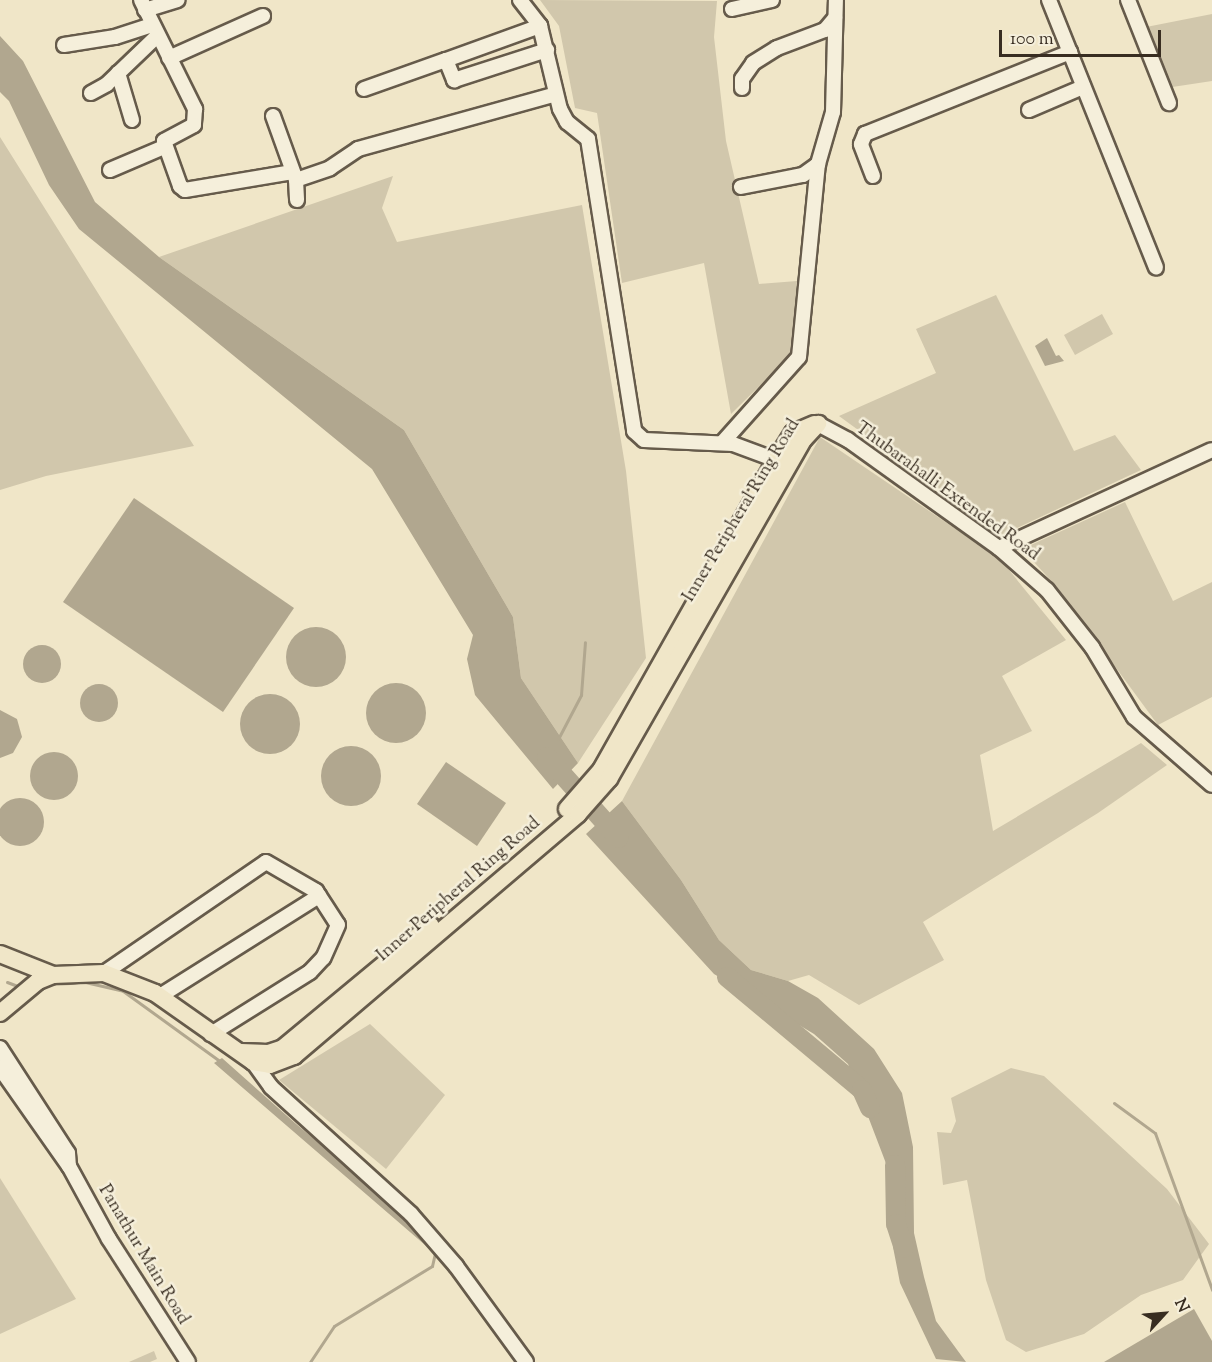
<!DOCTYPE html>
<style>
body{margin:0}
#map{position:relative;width:1212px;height:1362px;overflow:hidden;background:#f0e6c8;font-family:"Sorts Mill Goudy",serif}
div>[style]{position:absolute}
.green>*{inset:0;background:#d1c7ac}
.water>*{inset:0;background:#b1a78f}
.round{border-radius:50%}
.stream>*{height:3px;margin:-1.5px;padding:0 1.5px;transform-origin:1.5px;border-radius:1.5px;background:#b1a78f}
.river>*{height:20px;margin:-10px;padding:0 10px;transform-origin:10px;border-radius:10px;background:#b1a78f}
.roads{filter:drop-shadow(2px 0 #665b4b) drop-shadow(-2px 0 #665b4b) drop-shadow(0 2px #665b4b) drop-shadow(0 -2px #665b4b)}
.minor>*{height:14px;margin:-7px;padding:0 7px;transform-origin:7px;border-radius:7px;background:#f5efdb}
.major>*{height:16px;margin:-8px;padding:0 8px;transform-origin:8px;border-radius:8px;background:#f0e6c8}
span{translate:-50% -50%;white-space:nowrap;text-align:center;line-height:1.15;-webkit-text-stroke:5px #f5efdb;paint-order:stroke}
.street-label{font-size:18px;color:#382d21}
.north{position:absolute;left:1134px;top:1284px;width:60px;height:60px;-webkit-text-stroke:4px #f5efdb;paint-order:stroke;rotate:64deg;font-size:16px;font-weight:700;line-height:24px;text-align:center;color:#382d21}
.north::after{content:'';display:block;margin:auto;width:21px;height:27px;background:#382d21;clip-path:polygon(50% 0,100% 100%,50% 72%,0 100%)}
.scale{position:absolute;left:999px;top:30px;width:162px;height:27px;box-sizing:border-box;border:3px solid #382d21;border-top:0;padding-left:8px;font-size:18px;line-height:21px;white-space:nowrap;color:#382d21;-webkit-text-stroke:4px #f5efdb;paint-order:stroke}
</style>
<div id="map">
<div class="green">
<i style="clip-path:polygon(540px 0,717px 1px,714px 37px,726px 141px,759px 284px,797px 281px,791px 355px,731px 414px,704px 263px,622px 283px,597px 113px,575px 108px,559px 26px)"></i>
<i style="clip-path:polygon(1212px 14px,1212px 81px,1159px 89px,1131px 30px)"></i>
<i style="clip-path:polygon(0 137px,194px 446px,46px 476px,0 490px)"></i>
<i style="clip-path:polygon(393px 176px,382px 208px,397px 242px,582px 205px,626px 471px,646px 658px,578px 763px,521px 678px,513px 617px,404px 430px,159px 257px)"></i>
<i style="clip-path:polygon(996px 295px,1074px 451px,1115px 435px,1141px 470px,1002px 535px,839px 416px,936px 373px,916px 329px)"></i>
<i style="clip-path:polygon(1102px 314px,1113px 334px,1075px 355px,1064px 335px)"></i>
<i style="clip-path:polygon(820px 437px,1000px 559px,1066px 640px,1002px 676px,1032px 731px,980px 755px,993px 831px,1141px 743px,1167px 765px,1098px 813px,923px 922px,944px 960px,859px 1005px,809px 975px,788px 981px,751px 970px,719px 940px,681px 880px,622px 801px)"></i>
<i style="clip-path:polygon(1125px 502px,1173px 601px,1212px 582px,1212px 697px,1158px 725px,1055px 585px,1022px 549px)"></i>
<i style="clip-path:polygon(370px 1024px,445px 1095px,386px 1169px,279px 1080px)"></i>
<i style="clip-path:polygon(1011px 1068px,1044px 1076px,1167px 1189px,1209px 1244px,1183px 1280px,1141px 1295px,1084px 1334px,1026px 1352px,1006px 1340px,986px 1280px,967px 1180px,943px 1185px,937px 1132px,951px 1133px,956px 1121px,951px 1098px)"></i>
<i style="clip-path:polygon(0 1178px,76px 1299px,0 1334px)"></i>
<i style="clip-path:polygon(154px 1351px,157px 1359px,150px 1362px,129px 1362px)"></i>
</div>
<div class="water">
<i style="clip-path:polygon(0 36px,23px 61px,95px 202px,159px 257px,404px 430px,513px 617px,521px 678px,578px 763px,553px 789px,475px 695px,467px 659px,473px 635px,372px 469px,79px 229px,49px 185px,9px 101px,0 92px)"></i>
<i style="clip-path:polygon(1047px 338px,1056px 356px,1059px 355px,1064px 361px,1045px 366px,1035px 346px)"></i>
<i style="clip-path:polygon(134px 498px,294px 608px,223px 712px,63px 602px)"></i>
<i class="round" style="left:286px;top:627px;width:60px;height:60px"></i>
<i class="round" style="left:23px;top:645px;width:38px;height:38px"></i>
<i class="round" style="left:366px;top:683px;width:60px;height:60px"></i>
<i class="round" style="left:80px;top:684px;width:38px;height:38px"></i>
<i class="round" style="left:240px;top:694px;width:60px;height:60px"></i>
<i style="clip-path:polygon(0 710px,17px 719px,22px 737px,13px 753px,0 758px)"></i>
<i class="round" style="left:321px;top:746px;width:60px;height:60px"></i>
<i class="round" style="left:30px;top:752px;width:48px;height:48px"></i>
<i style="clip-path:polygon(446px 762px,506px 803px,477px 846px,417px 804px)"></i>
<i class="round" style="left:-4px;top:798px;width:48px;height:48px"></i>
<i style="clip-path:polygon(622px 801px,681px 880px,719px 940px,751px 970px,788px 981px,818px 998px,874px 1049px,902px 1093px,913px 1147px,914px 1233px,924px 1277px,936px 1321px,966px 1362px,936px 1359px,900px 1283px,893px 1247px,900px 1200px,848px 1064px,814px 1034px,714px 974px,586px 834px)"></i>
<i style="clip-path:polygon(222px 1058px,295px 1123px,441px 1246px,432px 1251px,214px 1063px)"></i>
<i style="clip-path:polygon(1194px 1309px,1212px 1341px,1212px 1362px,1104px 1362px)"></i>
</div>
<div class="stream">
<i style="left:558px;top:739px;width:50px;rotate:-62.4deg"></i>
<i style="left:581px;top:695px;width:53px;rotate:-85.7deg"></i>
<i style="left:7px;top:982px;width:14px;rotate:21deg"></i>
<i style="left:50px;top:984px;width:35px;rotate:-3deg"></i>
<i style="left:85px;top:982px;width:39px;rotate:13deg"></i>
<i style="left:123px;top:991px;width:121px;rotate:35.9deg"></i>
<i style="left:1114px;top:1103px;width:51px;rotate:36.2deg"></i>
<i style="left:1155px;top:1133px;width:167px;rotate:70deg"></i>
<i style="left:310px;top:1362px;width:43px;rotate:-56.3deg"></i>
<i style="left:334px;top:1326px;width:115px;rotate:-31.5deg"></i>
<i style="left:432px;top:1266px;width:17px;rotate:-77deg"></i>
</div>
<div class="river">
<i style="left:547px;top:757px;width:108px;rotate:48.4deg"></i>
<i style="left:727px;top:977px;width:176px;rotate:39.9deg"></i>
<i style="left:862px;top:1090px;width:20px;rotate:66deg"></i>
<i style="left:895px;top:1165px;width:59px;rotate:89deg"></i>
<i style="left:896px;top:1224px;width:25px;rotate:72deg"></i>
</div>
<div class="roads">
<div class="minor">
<i style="left:141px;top:0;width:122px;rotate:63.6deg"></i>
<i style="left:195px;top:109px;width:16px;rotate:94deg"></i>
<i style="left:194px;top:125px;width:34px;rotate:152deg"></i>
<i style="left:164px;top:141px;width:48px;rotate:70.4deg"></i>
<i style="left:180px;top:186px;width:6px;rotate:39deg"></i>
<i style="left:185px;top:190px;width:109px;rotate:-9.5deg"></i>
<i style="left:520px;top:0;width:33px;rotate:52deg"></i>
<i style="left:540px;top:26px;width:85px;rotate:76.5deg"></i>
<i style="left:560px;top:109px;width:15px;rotate:62deg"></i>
<i style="left:567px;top:122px;width:27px;rotate:39deg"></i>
<i style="left:588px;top:139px;width:296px;rotate:81deg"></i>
<i style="left:634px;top:431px;width:13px;rotate:42deg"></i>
<i style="left:644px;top:440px;width:89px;rotate:2.6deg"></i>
<i style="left:733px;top:444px;width:46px;rotate:20.4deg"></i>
<i style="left:1049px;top:0;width:288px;rotate:68.2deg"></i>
<i style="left:1128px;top:0;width:111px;rotate:68.3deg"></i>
<i style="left:732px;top:9px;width:41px;rotate:-12.7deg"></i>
<i style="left:145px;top:10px;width:34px;rotate:-17deg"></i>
<i style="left:64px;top:45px;width:52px;rotate:-8.9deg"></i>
<i style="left:115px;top:37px;width:38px;rotate:-18deg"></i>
<i style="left:169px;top:58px;width:103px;rotate:-24.1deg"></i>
<i style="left:446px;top:60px;width:100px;rotate:-19.9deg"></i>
<i style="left:118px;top:73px;width:49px;rotate:73.4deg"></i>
<i style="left:742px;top:88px;width:9px;rotate:-90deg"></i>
<i style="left:742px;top:79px;width:19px;rotate:-55deg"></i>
<i style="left:753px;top:63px;width:28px;rotate:-32deg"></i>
<i style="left:777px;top:48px;width:51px;rotate:-20.6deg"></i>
<i style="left:825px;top:30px;width:16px;rotate:-50deg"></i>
<i style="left:364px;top:89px;width:87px;rotate:-19.5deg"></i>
<i style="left:446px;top:60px;width:22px;rotate:68deg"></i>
<i style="left:454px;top:80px;width:98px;rotate:-17.9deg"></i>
<i style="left:91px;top:93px;width:18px;rotate:-29deg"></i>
<i style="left:107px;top:84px;width:69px;rotate:-43.8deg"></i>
<i style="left:1029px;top:110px;width:59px;rotate:-23.1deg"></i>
<i style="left:273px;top:116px;width:68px;rotate:70.2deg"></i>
<i style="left:296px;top:180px;width:20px;rotate:87deg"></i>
<i style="left:110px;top:170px;width:59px;rotate:-23.1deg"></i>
<i style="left:873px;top:176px;width:34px;rotate:-111deg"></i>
<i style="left:861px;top:144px;width:11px;rotate:-68deg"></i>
<i style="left:865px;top:134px;width:221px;rotate:-21.8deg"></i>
<i style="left:296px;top:180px;width:36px;rotate:-19deg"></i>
<i style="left:330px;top:168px;width:34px;rotate:-34deg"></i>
<i style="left:358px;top:149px;width:205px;rotate:-15.5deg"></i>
<i style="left:741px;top:187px;width:63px;rotate:-11deg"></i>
<i style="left:803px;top:175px;width:19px;rotate:-36deg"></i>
<i style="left:818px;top:424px;width:34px;rotate:28deg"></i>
<i style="left:848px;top:440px;width:186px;rotate:35.6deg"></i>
<i style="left:999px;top:548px;width:64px;rotate:41.2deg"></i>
<i style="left:1047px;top:590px;width:73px;rotate:51.7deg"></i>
<i style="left:1092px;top:647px;width:82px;rotate:59deg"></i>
<i style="left:1134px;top:717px;width:103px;rotate:41.1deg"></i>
<i style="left:722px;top:443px;width:115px;rotate:-48.2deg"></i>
<i style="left:799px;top:357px;width:194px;rotate:-84.4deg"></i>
<i style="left:818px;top:164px;width:54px;rotate:-73.9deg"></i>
<i style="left:833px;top:112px;width:112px;rotate:-88.5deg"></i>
<i style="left:999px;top:548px;width:234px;rotate:-24.7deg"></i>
<i style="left:104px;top:973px;width:196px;rotate:-34.4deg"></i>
<i style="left:266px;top:862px;width:58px;rotate:30.1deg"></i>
<i style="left:316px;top:891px;width:40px;rotate:57.1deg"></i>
<i style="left:338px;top:925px;width:36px;rotate:114deg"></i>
<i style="left:323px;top:958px;width:19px;rotate:133deg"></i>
<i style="left:310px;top:972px;width:117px;rotate:147.9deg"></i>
<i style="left:160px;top:996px;width:188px;rotate:-32.2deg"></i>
<i style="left:0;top:1048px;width:125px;rotate:57.1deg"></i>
<i style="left:68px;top:1153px;width:13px;rotate:86deg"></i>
<i style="left:253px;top:1062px;width:31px;rotate:54deg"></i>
<i style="left:271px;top:1087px;width:189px;rotate:42.2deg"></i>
<i style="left:411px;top:1214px;width:69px;rotate:49.1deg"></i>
<i style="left:456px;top:1266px;width:119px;rotate:53.9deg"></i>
<i style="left:0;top:1068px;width:120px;rotate:54.9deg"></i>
<i style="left:69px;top:1166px;width:83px;rotate:61.3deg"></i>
<i style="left:109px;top:1239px;width:146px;rotate:57.3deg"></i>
</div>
<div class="major">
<i style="left:567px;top:809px;width:52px;rotate:-48.9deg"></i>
<i style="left:601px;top:770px;width:356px;rotate:-60.6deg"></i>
<i style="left:776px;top:460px;width:32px;rotate:-58deg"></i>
<i style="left:793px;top:433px;width:23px;rotate:-23deg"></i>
<i style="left:0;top:954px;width:57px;rotate:21.6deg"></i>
<i style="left:0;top:1013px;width:50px;rotate:-40.1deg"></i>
<i style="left:38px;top:981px;width:16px;rotate:-22deg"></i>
<i style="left:53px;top:975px;width:51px;rotate:-2.2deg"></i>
<i style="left:104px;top:973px;width:55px;rotate:21.4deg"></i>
<i style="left:155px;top:993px;width:120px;rotate:35.1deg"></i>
<i style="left:253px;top:1062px;width:17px;rotate:10deg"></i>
<i style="left:270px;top:1065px;width:26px;rotate:-21deg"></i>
<i style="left:294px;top:1056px;width:373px;rotate:-40.4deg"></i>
<i style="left:578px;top:814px;width:47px;rotate:-48.5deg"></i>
<i style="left:609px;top:779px;width:392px;rotate:-60.2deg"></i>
<i style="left:804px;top:439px;width:21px;rotate:-47deg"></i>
<i style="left:241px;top:1052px;width:27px;rotate:2deg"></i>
<i style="left:268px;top:1053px;width:16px;rotate:-18deg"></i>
<i style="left:283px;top:1048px;width:192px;rotate:-39.7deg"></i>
</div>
</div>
<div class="street-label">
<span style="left:947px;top:492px;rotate:36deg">Thubarahalli Extended Road</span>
<span style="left:742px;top:511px;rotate:-59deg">Inner Peripheral Ring Road</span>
<span style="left:459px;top:890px;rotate:-41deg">Inner Peripheral Ring Road</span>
<span style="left:143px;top:1255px;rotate:59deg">Panathur Main Road</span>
</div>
<div class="north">N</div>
<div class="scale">100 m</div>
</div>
